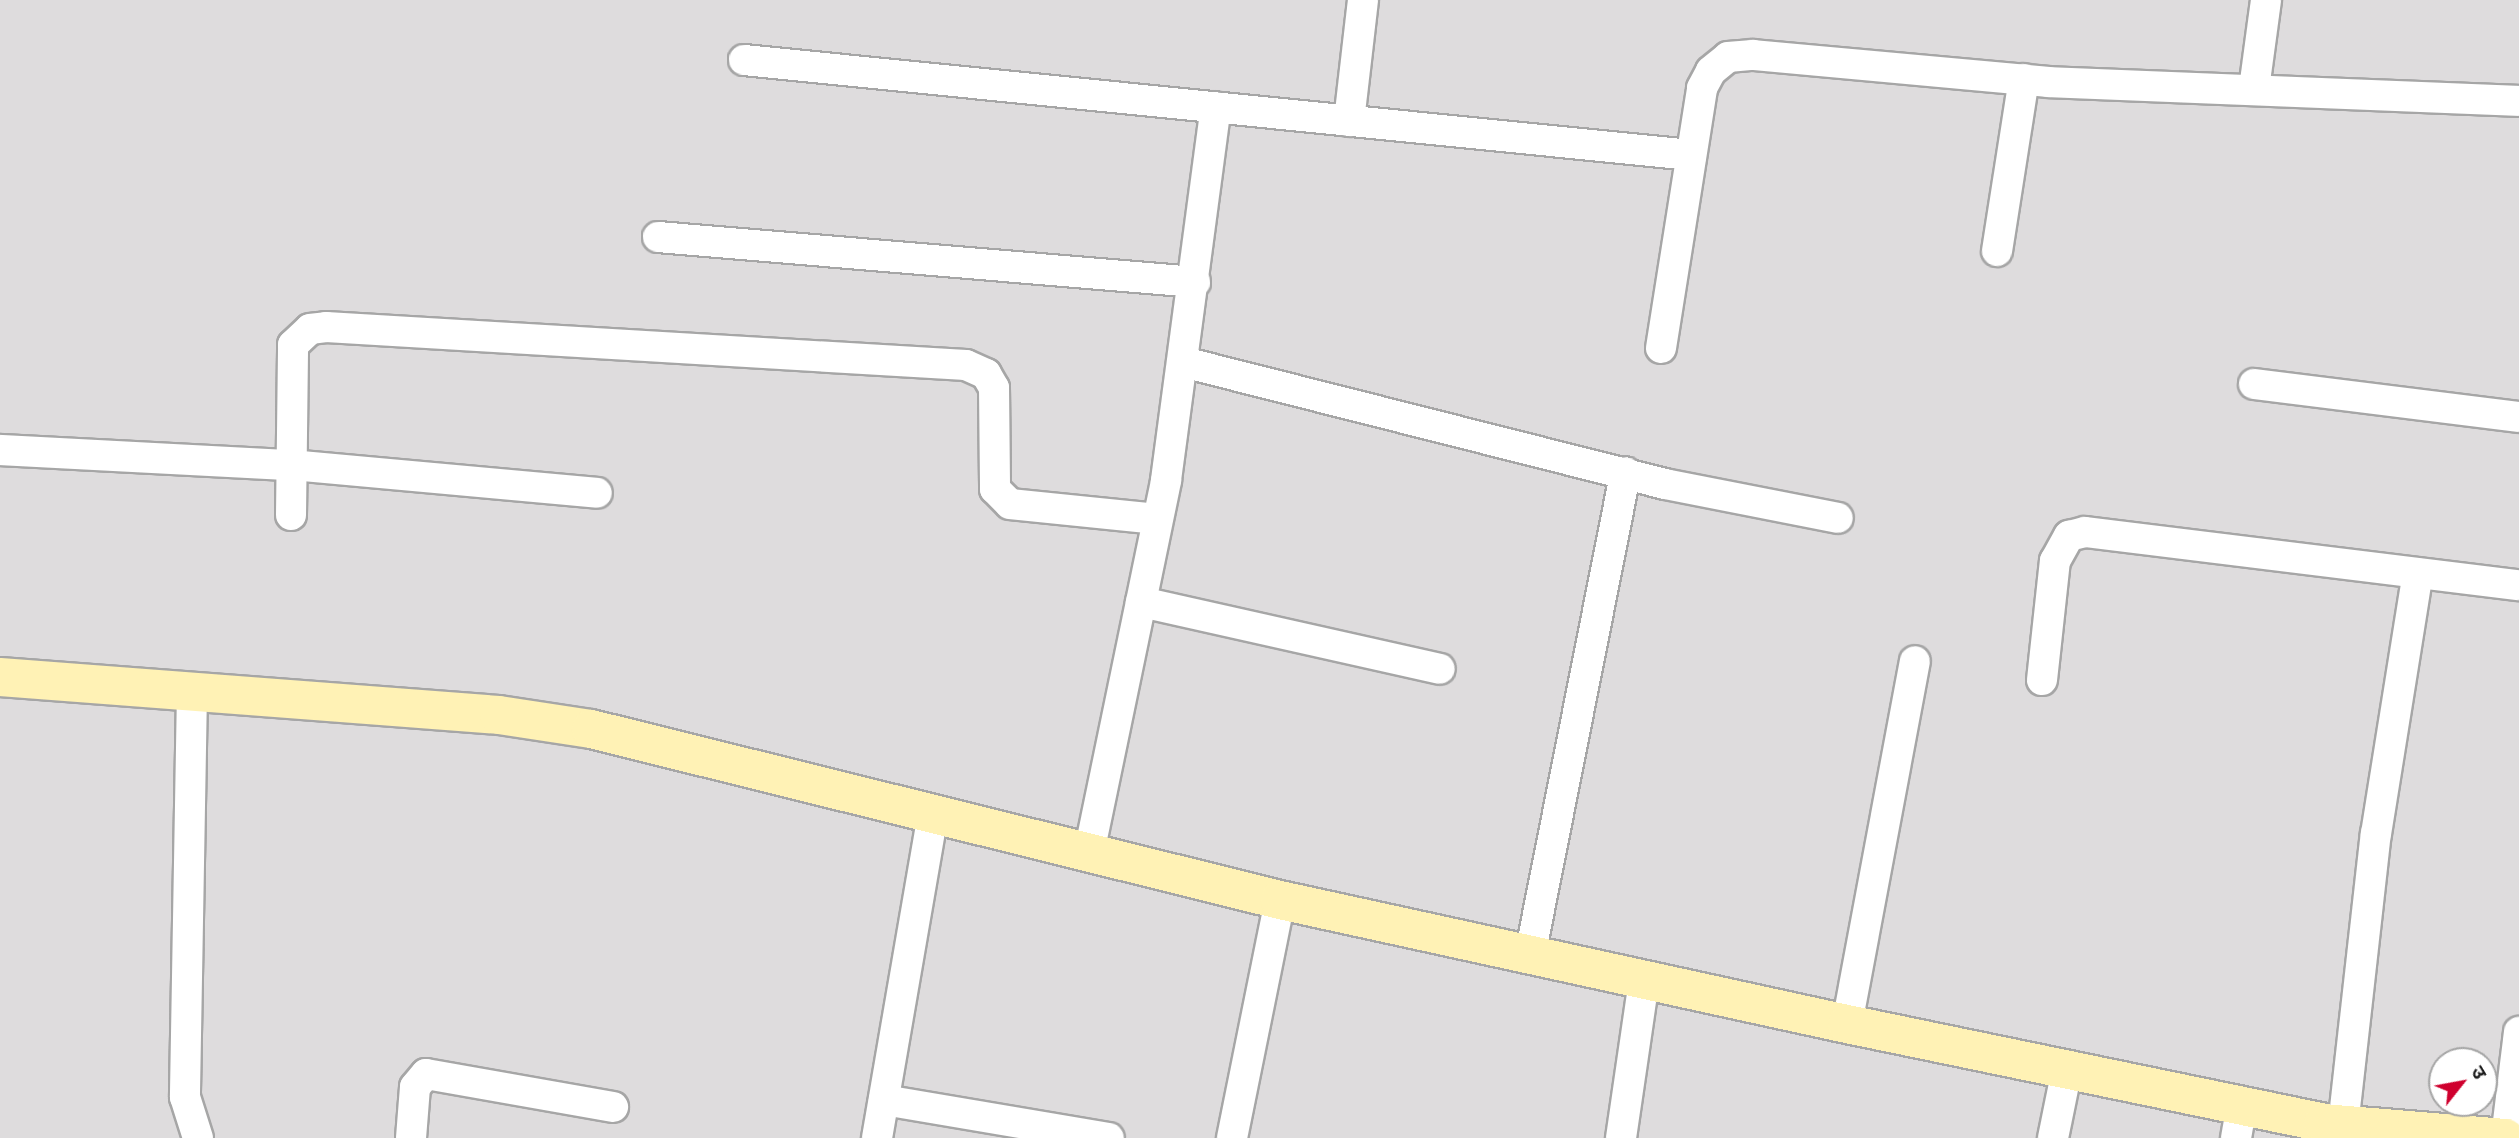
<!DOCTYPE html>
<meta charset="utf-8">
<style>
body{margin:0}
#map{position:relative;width:2519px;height:1138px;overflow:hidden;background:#f1eae5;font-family:Barlow,"Noto Sans Devanagari",sans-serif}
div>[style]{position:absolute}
.residential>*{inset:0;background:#dedcdd}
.roads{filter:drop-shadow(2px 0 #a6a6a6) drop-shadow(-2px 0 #a6a6a6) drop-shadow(0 2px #a6a6a6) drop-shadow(0 -2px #a6a6a6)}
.street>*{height:30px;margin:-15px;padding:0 15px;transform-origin:15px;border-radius:15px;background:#fff}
.secondary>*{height:38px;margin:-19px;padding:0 19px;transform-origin:19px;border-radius:19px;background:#fff2b5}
span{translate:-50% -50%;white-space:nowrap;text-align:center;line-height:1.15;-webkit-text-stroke:6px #fff;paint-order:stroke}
.north{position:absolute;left:2428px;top:1047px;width:70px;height:70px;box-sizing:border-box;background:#fff;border:2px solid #a5a5a5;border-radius:50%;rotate:59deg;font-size:19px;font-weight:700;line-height:28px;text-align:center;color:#1f1f1f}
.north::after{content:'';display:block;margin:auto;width:24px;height:32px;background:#cf002e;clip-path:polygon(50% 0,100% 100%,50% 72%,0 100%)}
</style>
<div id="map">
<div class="residential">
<i style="clip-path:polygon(evenodd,0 0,2519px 0,2519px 1138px,0 1138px,0 0,2442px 1061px,2484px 1061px,2484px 1103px,2442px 1103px,2442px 1061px)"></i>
</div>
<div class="roads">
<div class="street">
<i style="left:744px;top:60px;width:952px;rotate:5.73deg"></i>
<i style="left:2254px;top:89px;width:90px;rotate:-82.3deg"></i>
<i style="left:1349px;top:121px;width:122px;rotate:-83.4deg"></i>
<i style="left:658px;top:237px;width:539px;rotate:4.79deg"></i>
<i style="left:1997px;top:251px;width:174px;rotate:-81.1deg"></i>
<i style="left:1661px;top:348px;width:263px;rotate:-81deg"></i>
<i style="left:1702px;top:88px;width:19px;rotate:-62deg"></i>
<i style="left:1711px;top:71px;width:22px;rotate:-39deg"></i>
<i style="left:1728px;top:57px;width:25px;rotate:-5deg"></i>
<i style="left:1753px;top:55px;width:296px;rotate:5.2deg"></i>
<i style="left:2048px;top:82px;width:471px;rotate:2.3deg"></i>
<i style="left:1183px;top:362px;width:497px;rotate:14.2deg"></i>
<i style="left:1665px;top:484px;width:176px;rotate:11.1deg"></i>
<i style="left:2254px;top:384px;width:267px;rotate:7.1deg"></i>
<i style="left:0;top:450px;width:291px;rotate:3deg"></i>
<i style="left:291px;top:465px;width:307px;rotate:5.2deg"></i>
<i style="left:291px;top:515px;width:170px;rotate:-89.3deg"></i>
<i style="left:293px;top:345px;width:23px;rotate:-43deg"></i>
<i style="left:310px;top:329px;width:16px;rotate:-7deg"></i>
<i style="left:326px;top:327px;width:641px;rotate:3.4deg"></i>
<i style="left:966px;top:365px;width:22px;rotate:24deg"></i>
<i style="left:986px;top:374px;width:16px;rotate:60deg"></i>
<i style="left:994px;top:388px;width:101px;rotate:89.4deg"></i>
<i style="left:995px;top:489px;width:21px;rotate:45deg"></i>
<i style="left:1010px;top:504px;width:148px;rotate:5.8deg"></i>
<i style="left:1141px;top:602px;width:306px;rotate:12.6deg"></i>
<i style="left:2042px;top:680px;width:120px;rotate:-83.8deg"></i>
<i style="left:2055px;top:561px;width:29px;rotate:-61deg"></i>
<i style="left:2069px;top:536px;width:16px;rotate:-14deg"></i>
<i style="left:2085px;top:532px;width:437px;rotate:7deg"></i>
<i style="left:192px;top:691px;width:406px;rotate:91deg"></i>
<i style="left:185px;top:1097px;width:43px;rotate:72.4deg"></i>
<i style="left:1089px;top:853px;width:381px;rotate:-78.3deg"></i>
<i style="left:1166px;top:480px;width:376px;rotate:-82.4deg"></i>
<i style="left:1530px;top:955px;width:492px;rotate:-78.8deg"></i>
<i style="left:1847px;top:1024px;width:369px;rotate:-79.4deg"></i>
<i style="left:884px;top:1100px;width:228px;rotate:9.6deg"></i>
<i style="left:2343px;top:1126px;width:294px;rotate:-83.6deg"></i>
<i style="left:2376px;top:834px;width:264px;rotate:-80.9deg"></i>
<i style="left:411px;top:1138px;width:51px;rotate:-85.5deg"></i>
<i style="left:415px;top:1087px;width:17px;rotate:-50deg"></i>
<i style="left:426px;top:1074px;width:190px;rotate:10deg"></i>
<i style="left:877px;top:1138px;width:329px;rotate:-80.2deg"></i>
<i style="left:1232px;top:1138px;width:243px;rotate:-78.6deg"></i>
<i style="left:1621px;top:1138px;width:160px;rotate:-81.7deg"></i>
<i style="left:2053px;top:1138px;width:70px;rotate:-78.5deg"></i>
<i style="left:2236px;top:1138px;width:34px;rotate:-80deg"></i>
<i style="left:2506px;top:1138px;width:107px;rotate:-83deg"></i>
</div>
<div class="secondary">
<i style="left:0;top:677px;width:500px;rotate:4.35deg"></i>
<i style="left:499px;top:715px;width:93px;rotate:8.7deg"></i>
<i style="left:591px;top:729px;width:710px;rotate:13.94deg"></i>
<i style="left:1280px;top:900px;width:580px;rotate:12.34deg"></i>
<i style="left:1847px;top:1024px;width:486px;rotate:11.7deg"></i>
<i style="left:2323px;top:1123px;width:183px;rotate:4.7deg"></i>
</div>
</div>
<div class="north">उ</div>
</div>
